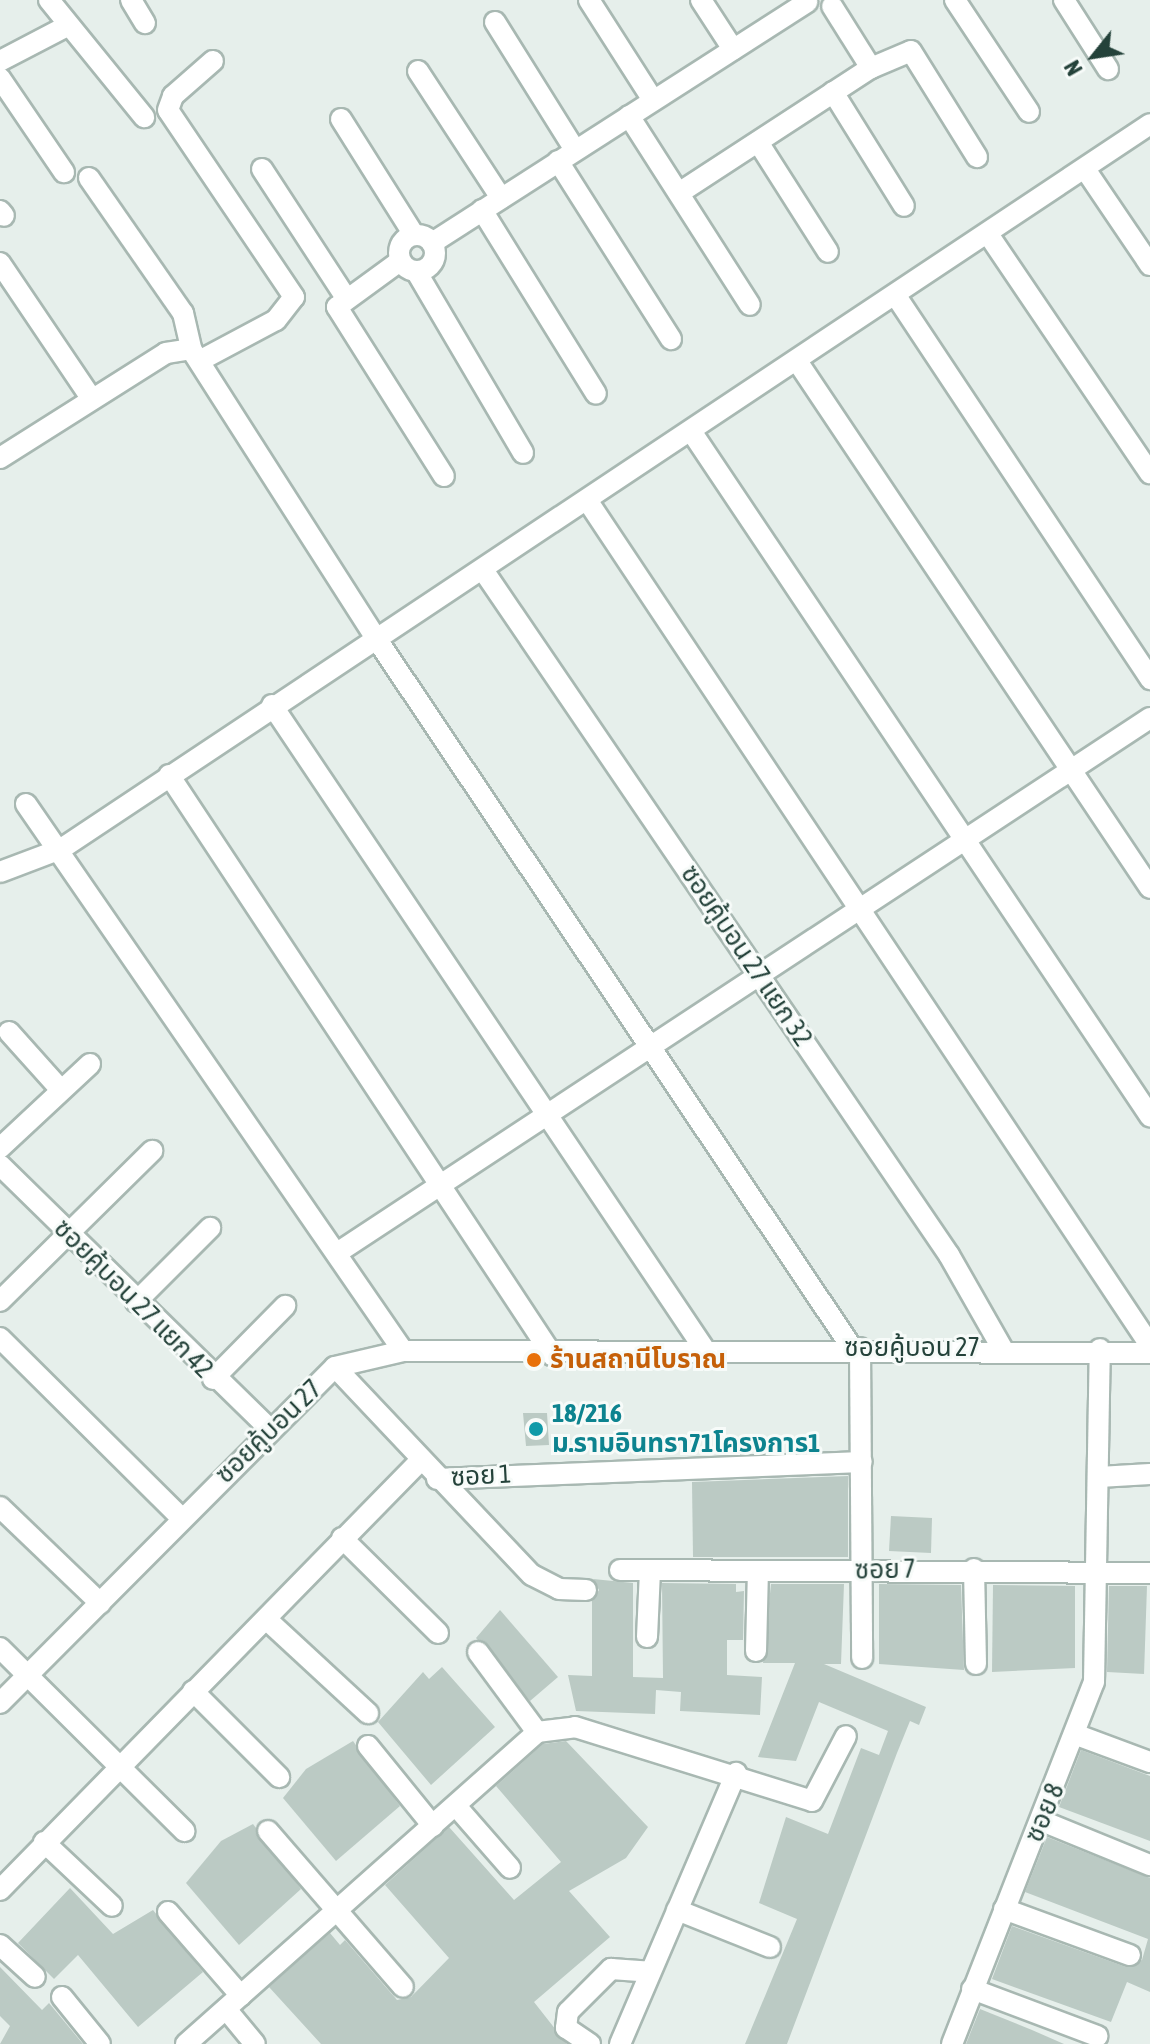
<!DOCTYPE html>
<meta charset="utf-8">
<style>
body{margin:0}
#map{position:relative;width:1150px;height:2044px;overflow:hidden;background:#e6efeb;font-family:"Asap Condensed","Noto Sans Thai",sans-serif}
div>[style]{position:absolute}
.building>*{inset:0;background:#bbcac4}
.roads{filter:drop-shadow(2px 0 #a8b8b2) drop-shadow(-2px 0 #a8b8b2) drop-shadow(0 2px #a8b8b2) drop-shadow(0 -2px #a8b8b2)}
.minor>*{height:20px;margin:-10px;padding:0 10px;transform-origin:10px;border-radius:10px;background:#fff}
.minor>.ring{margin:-10px;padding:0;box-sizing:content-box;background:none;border:20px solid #fff;border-radius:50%}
.dots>*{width:22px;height:22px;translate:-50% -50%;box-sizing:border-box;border:4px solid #f7fbf9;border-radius:50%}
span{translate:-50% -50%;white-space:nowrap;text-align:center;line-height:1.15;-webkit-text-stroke:6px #f7fbf9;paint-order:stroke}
.street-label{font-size:26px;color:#24423a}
.food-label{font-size:26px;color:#c56008;font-weight:700}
.left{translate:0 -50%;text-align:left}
.culture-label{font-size:26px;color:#0d838f;font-weight:700}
.north{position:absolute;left:1054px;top:16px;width:80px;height:80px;-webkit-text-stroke:6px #f7fbf9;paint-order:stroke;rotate:240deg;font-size:22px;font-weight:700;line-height:32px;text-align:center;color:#24423a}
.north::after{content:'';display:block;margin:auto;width:28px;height:36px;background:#24423a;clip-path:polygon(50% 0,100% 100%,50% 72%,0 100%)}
</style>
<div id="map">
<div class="building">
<i style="clip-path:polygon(523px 1413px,547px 1413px,549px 1445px,526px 1446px)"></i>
<i style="clip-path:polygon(848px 1476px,848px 1557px,693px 1557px,692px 1482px)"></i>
<i style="clip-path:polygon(891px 1516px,932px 1518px,931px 1553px,889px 1551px)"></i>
<i style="clip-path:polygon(593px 1579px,633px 1583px,633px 1677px,663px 1678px,662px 1583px,736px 1584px,736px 1592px,744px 1591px,743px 1640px,727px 1640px,727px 1675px,762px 1677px,760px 1715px,680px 1711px,681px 1692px,656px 1690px,655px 1714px,576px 1711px,568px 1675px,592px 1676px,592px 1601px,599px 1590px)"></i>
<i style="clip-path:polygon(771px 1584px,844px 1584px,841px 1664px,824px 1664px,926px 1707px,919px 1725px,910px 1721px,897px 1753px,787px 2044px,745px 2044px,797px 1919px,759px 1903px,786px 1817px,828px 1834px,861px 1748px,879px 1755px,888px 1731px,819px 1702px,796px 1761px,758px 1757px,795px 1663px,763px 1663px)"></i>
<i style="clip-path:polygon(879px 1584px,961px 1585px,964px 1670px,879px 1664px)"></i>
<i style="clip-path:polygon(993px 1585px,1075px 1586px,1075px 1668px,992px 1672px)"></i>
<i style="clip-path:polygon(1109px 1586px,1147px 1586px,1144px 1674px,1107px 1672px)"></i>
<i style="clip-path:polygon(500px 1610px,558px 1677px,530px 1701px,476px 1638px)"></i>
<i style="clip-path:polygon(442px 1667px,495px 1727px,431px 1785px,378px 1722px,423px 1672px,429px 1679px)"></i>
<i style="clip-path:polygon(353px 1741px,400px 1806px,336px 1861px,283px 1798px,306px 1769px)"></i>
<i style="clip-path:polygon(566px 1741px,648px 1827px,626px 1858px,569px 1891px,610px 1937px,534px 2002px,567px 2044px,321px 2044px,269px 1987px,330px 1933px,340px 1945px,345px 1940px,397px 2000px,411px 1997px,449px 1958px,385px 1885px,449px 1827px,514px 1900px,561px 1862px,496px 1786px,543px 1744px)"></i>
<i style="clip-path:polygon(1081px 1750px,1150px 1776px,1150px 1841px,1059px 1807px)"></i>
<i style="clip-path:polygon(253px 1824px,301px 1889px,239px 1945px,186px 1883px,221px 1841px)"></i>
<i style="clip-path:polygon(1047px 1837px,1150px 1878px,1150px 1992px,1127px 1982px,1111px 2022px,992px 1979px,1012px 1926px,1126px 1967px,1142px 1960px,1148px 1939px,1025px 1892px)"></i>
<i style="clip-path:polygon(70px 1888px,113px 1934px,153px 1910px,203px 1972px,138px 2027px,78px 1955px,54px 1979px,18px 1943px)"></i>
<i style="clip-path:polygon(0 1967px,42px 2010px,49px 2003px,83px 2044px,0 2044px,10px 2026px,0 2016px)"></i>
<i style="clip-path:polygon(980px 2009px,1032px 2030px,1064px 2044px,966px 2044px)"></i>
</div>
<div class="roads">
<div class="minor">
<i style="left:49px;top:0;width:151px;rotate:50.9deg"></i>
<i style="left:131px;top:0;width:27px;rotate:59deg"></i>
<i style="left:589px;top:0;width:119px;rotate:57.4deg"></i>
<i style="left:701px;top:0;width:59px;rotate:56.9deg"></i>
<i style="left:955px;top:0;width:134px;rotate:56.5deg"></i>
<i style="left:1064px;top:0;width:82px;rotate:57.5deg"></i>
<i style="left:495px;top:22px;width:151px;rotate:58deg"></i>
<i style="left:0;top:61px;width:76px;rotate:-27.6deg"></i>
<i style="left:871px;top:68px;width:43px;rotate:-23deg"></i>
<i style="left:911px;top:51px;width:125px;rotate:58.1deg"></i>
<i style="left:418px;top:71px;width:152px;rotate:56.8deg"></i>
<i style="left:0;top:78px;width:114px;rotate:55.8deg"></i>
<i style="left:833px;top:92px;width:134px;rotate:58.1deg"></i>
<i style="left:629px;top:116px;width:224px;rotate:57.4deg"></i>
<i style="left:341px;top:119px;width:137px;rotate:57.8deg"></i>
<i style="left:758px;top:142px;width:130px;rotate:57.5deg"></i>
<i style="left:558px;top:161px;width:211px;rotate:57.6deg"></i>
<i style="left:262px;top:169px;width:150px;rotate:56.9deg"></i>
<i style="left:1085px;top:169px;width:116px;rotate:55.9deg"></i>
<i style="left:89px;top:178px;width:165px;rotate:55.2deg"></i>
<i style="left:183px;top:313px;width:37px;rotate:77deg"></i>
<i style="left:191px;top:349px;width:347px;rotate:57.4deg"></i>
<i style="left:378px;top:641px;width:851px;rotate:56.16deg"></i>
<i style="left:679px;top:193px;width:229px;rotate:-33.1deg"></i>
<i style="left:871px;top:68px;width:73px;rotate:-122.2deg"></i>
<i style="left:482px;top:210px;width:216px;rotate:58.2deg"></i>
<i style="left:0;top:211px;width:6px;rotate:51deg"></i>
<i style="left:988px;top:234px;width:289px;rotate:55.9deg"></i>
<i class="ring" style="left:399px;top:235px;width:16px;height:16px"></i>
<i style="left:432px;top:243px;width:446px;rotate:-32.7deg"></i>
<i style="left:400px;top:261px;width:78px;rotate:143.9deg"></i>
<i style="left:337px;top:307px;width:200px;rotate:57.7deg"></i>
<i style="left:0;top:263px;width:163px;rotate:56deg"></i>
<i style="left:416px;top:271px;width:211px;rotate:59.5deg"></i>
<i style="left:896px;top:296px;width:460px;rotate:56.4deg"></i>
<i style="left:201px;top:360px;width:85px;rotate:-28.1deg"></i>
<i style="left:276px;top:320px;width:29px;rotate:-52deg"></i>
<i style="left:294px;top:297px;width:225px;rotate:-124deg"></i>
<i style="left:168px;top:110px;width:15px;rotate:-70deg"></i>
<i style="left:173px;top:96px;width:53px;rotate:-41.2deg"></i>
<i style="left:797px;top:361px;width:634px;rotate:56.18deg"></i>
<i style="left:691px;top:431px;width:825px;rotate:56.18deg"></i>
<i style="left:0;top:458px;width:196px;rotate:-32.3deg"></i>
<i style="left:166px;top:353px;width:25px;rotate:-9deg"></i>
<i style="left:587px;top:500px;width:1015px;rotate:56.33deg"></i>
<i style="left:483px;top:570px;width:828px;rotate:55.77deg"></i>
<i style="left:949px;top:1255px;width:107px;rotate:60.3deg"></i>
<i style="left:272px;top:705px;width:777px;rotate:56.13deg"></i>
<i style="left:169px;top:775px;width:696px;rotate:56.54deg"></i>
<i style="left:26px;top:804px;width:664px;rotate:55.42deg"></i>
<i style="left:0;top:872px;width:65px;rotate:-20.7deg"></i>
<i style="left:61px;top:849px;width:1308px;rotate:-33.65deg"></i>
<i style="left:9px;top:1032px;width:78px;rotate:48.1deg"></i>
<i style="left:0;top:1148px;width:123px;rotate:-43deg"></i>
<i style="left:0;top:1165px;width:378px;rotate:44.4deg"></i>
<i style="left:337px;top:1253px;width:973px;rotate:-33.35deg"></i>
<i style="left:0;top:1301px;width:214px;rotate:-44.6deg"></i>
<i style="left:136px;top:1302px;width:105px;rotate:-45deg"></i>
<i style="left:0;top:1338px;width:255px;rotate:44.8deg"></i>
<i style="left:860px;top:1348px;width:310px;rotate:89.6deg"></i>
<i style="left:335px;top:1367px;width:286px;rotate:46.6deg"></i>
<i style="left:532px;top:1575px;width:30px;rotate:27deg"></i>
<i style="left:559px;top:1589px;width:27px;rotate:2deg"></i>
<i style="left:213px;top:1379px;width:103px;rotate:-45.4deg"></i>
<i style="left:1099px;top:1477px;width:51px;rotate:-3.4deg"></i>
<i style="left:437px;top:1479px;width:425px;rotate:-2.3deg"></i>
<i style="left:0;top:1507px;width:139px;rotate:43.8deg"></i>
<i style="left:342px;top:1538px;width:135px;rotate:44.7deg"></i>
<i style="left:974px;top:1569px;width:95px;rotate:88.8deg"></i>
<i style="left:620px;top:1570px;width:530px;rotate:0.32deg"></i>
<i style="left:266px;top:1619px;width:139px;rotate:42.7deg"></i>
<i style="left:647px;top:1637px;width:67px;rotate:-87.4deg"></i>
<i style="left:0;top:1648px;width:260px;rotate:44.8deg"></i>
<i style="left:756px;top:1651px;width:80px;rotate:-88.6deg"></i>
<i style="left:478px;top:1652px;width:99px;rotate:53.6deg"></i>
<i style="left:193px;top:1691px;width:122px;rotate:45deg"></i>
<i style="left:0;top:1703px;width:474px;rotate:-45.1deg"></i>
<i style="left:335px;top:1367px;width:70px;rotate:-13.2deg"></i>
<i style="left:403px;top:1351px;width:747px;rotate:0.15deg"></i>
<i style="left:1077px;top:1735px;width:78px;rotate:20.3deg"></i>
<i style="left:368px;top:1746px;width:103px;rotate:50.9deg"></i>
<i style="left:456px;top:1806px;width:82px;rotate:48.9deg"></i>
<i style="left:1042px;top:1821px;width:117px;rotate:22.2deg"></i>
<i style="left:268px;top:1831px;width:206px;rotate:49.1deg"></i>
<i style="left:44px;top:1842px;width:93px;rotate:43.3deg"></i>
<i style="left:0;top:1890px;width:600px;rotate:-45.61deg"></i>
<i style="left:1004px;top:1909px;width:134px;rotate:20.1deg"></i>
<i style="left:677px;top:1910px;width:100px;rotate:21.7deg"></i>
<i style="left:168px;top:1912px;width:111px;rotate:49deg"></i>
<i style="left:0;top:1945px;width:47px;rotate:42.4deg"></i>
<i style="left:972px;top:1989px;width:134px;rotate:20.6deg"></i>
<i style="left:62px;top:1997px;width:60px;rotate:51deg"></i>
<i style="left:226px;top:2009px;width:45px;rotate:50.4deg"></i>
<i style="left:186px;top:2044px;width:470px;rotate:-41.6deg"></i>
<i style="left:537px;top:1732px;width:38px;rotate:-7deg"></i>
<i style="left:575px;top:1727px;width:248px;rotate:17.3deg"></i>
<i style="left:812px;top:1801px;width:73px;rotate:-62.4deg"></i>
<i style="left:590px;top:2044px;width:29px;rotate:-146deg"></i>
<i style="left:566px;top:2028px;width:16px;rotate:-83deg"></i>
<i style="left:568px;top:2012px;width:61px;rotate:-45deg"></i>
<i style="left:611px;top:1969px;width:39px;rotate:4deg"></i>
<i style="left:620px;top:2044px;width:295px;rotate:-66.8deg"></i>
<i style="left:952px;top:2044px;width:389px;rotate:-68.6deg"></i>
<i style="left:1094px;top:1682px;width:333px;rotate:-89deg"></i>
</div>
</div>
<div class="dots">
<i style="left:534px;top:1360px;background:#e8710a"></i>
<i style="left:536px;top:1429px;background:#0f9aa8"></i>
</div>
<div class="street-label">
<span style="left:746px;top:956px;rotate:56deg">ซอยคู้บอน 27 แยก 32</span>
<span style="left:133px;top:1299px;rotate:45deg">ซอยคู้บอน 27 แยก 42</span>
<span style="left:912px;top:1348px">ซอยคู้บอน 27</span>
<span style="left:269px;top:1432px;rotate:-44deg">ซอยคู้บอน 27</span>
<span style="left:481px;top:1476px;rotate:-3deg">ซอย 1</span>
<span style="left:885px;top:1570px;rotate:-1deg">ซอย 7</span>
<span style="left:1045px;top:1813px;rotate:-67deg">ซอย 8</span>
</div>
<div class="food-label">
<span class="left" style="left:550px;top:1360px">ร้านสถานีโบราณ</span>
</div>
<div class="culture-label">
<span class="left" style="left:552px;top:1429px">18/216<br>ม.รามอินทรา71โครงการ1</span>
</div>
<div class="north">N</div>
</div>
